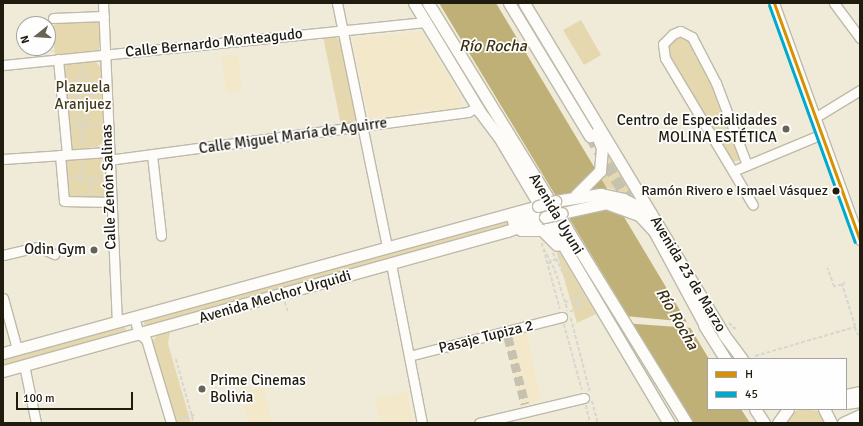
<!DOCTYPE html>
<meta charset="utf-8">
<style>
body{margin:0}
#map{position:relative;width:863px;height:426px;overflow:hidden;background:#f0ebd8;font-family:Signika,sans-serif}
div>[style]{position:absolute}
.built>*{inset:0;background:#f3e9ca}
.green>*{inset:0;background:#e5d8ae}
.water>*{inset:0;background:#bfb077}
.pier>*{inset:0;background:#f0ebd8}
.minor-tunnel>*{height:9px;margin-top:-4.5px;transform-origin:0;background:repeating-linear-gradient(90deg,#c6c2b0 0 9px,transparent 0 13.5px)}
.major-tunnel>*{height:11px;margin-top:-5.5px;transform-origin:0;background:repeating-linear-gradient(90deg,#c6c2b0 0 11px,transparent 0 16.5px)}
.path>*{height:1.5px;margin-top:-0.75px;transform-origin:0;background:repeating-linear-gradient(90deg,#d7d6d0 0 4px,transparent 0 6px)}
.path>.ring{margin:-0.75px;padding:0;box-sizing:content-box;background:none;border:1.5px solid #d7d6d0;border-radius:50%}
.roads{filter:drop-shadow(1px 0 #bdbaab) drop-shadow(-1px 0 #bdbaab) drop-shadow(0 1px #bdbaab) drop-shadow(0 -1px #bdbaab)}
.minor>*{height:9px;margin:-4.5px;padding:0 4.5px;transform-origin:4.5px;border-radius:4.5px;background:#fdfcf9}
.major>*{height:11px;margin:-5.5px;padding:0 5.5px;transform-origin:5.5px;border-radius:5.5px;background:#fdfcf9}
.bridges{filter:drop-shadow(1px 0 #bdbaab) drop-shadow(-1px 0 #bdbaab) drop-shadow(0 1px #bdbaab) drop-shadow(0 -1px #bdbaab)}
.major-bridge>*{height:11px;margin:-5.5px;padding:0 5.5px;transform-origin:5.5px;border-radius:5.5px;background:#fdfcf9}
.bus-1>*{height:3px;margin:-1.5px;padding:0 1.5px;transform-origin:1.5px;border-radius:1.5px;background:#d79102}
.bus-2>*{height:3px;margin:-1.5px;padding:0 1.5px;transform-origin:1.5px;border-radius:1.5px;background:#00a9ce}
.dots>*{width:11px;height:11px;translate:-50% -50%;box-sizing:border-box;border:2px solid #fefefe;border-radius:50%}
span{translate:-50% -50%;white-space:nowrap;text-align:center;line-height:1.15;-webkit-text-stroke:3.5px #fefefe;paint-order:stroke}
.bus-label{font-size:14px;color:#1f1c0f}
.right{translate:-100% -50%;text-align:right}
.street-label{font-size:15px;color:#1f1c0f}
.park-label{font-size:15px;color:#443b1b}
.poi-label{font-size:15px;color:#1f1c0f}
.left{translate:0 -50%;text-align:left}
.water-label{font-size:16px;color:#3a3010;font-style:italic}
.frame{position:absolute;inset:0;border:4px solid #1f1c0f;pointer-events:none}
.legend{position:absolute;left:707px;top:358px;width:140px;height:52px;box-sizing:border-box;background:#fefefe;border:1px solid #a5a49e;margin:0;padding:5px 7px;list-style:none;font-size:12px;color:#1f1c0f}
.legend li{display:flex;align-items:center;gap:8px;height:20px}
.legend b{width:20px;border:1px solid #a5a49e}
.north{position:absolute;left:16px;top:16px;width:40px;height:40px;box-sizing:border-box;background:#fefefe;border:1px solid #a5a49e;border-radius:50%;rotate:253deg;font-size:11px;font-weight:700;line-height:16px;text-align:center;color:#1f1c0f}
.north::after{content:'';display:block;margin:auto;width:14px;height:18px;background:#686455;clip-path:polygon(50% 0,100% 100%,50% 72%,0 100%)}
.scale{position:absolute;left:16px;top:392px;width:117px;height:18px;box-sizing:border-box;border:2px solid #1f1c0f;border-top:0;padding-left:5px;font-size:12px;line-height:14px;white-space:nowrap;color:#1f1c0f;-webkit-text-stroke:3px #fefefe;paint-order:stroke}
</style>
<div id="map">
<div class="built">
<i style="clip-path:polygon(422px 32px,461px 97px,461px 105px,456px 109px,431px 112px,424px 109px,414px 114px,369px 119px,353px 41px,356px 37px)"></i>
<i style="clip-path:polygon(238px 54px,242px 91px,226px 93px,221px 56px)"></i>
<i style="clip-path:polygon(527px 332px,541px 400px,521px 405px,505px 338px)"></i>
<i style="clip-path:polygon(264px 387px,272px 423px,248px 423px,241px 393px)"></i>
<i style="clip-path:polygon(408px 390px,413px 423px,381px 423px,374px 399px)"></i>
</div>
<div class="green">
<i style="clip-path:polygon(99px 20px,99px 50px,55px 56px,52px 27px,58px 21px)"></i>
<i style="clip-path:polygon(581px 20px,601px 55px,584px 65px,563px 30px)"></i>
<i style="clip-path:polygon(684px 33px,718px 82px,740px 159px,737px 161px,730px 161px,673px 83px,666px 43px)"></i>
<i style="clip-path:polygon(323px 36px,335px 36px,340px 41px,356px 119px,351px 124px,341px 125px)"></i>
<i style="clip-path:polygon(94px 60px,101px 68px,104px 141px,97px 147px,69px 150px,62px 63px)"></i>
<i style="clip-path:polygon(604px 143px,635px 196px,605px 187px,600px 178px)"></i>
<i style="clip-path:polygon(102px 158px,105px 199px,67px 199px,63px 160px)"></i>
<i style="clip-path:polygon(511px 217px,513px 224px,146px 327px,144px 323px,143px 320px)"></i>
<i style="clip-path:polygon(554px 221px,555px 221px,654px 384px,651px 385px)"></i>
<i style="clip-path:polygon(554px 243px,596px 314px,577px 323px,555px 247px)"></i>
<i style="clip-path:polygon(124px 325px,127px 332px,3px 366px,3px 359px)"></i>
<i style="clip-path:polygon(170px 331px,168px 344px,191px 423px,177px 423px,152px 342px,158px 334px)"></i>
<i style="clip-path:polygon(801px 409px,819px 411px,826px 423px,783px 423px,791px 413px)"></i>
</div>
<div class="water">
<i style="clip-path:polygon(439px 3px,496px 3px,709px 359px,708px 409px,741px 409px,750px 423px,693px 423px)"></i>
</div>
<div class="pier">
<i style="clip-path:polygon(625px 316px,689px 322px,692px 328px,636px 324px,629px 323px)"></i>
</div>
<div class="minor-tunnel">
<i style="left:508px;top:337px;width:69px;rotate:75.8deg"></i>
</div>
<div class="major-tunnel">
<i style="left:590px;top:136px;width:82px;rotate:59deg"></i>
</div>
<div class="path">
<i style="left:51px;top:26px;width:26px;rotate:86deg"></i>
<i style="left:81px;top:65px;width:9px;rotate:90deg"></i>
<i style="left:81px;top:74px;width:7px;rotate:27deg"></i>
<i style="left:87px;top:77px;width:17px;rotate:80deg"></i>
<i style="left:90px;top:94px;width:11px;rotate:131deg"></i>
<i style="left:83px;top:102px;width:11px;rotate:-139deg"></i>
<i style="left:75px;top:95px;width:17px;rotate:-87deg"></i>
<i style="left:76px;top:78px;width:6px;rotate:-39deg"></i>
<i style="left:90px;top:94px;width:8px;rotate:-7deg"></i>
<i style="left:83px;top:102px;width:12px;rotate:85deg"></i>
<i class="ring" style="left:78px;top:114px;width:10.5px;height:10.5px"></i>
<i style="left:78px;top:121px;width:12px;rotate:-5deg"></i>
<i style="left:89px;top:126px;width:12px;rotate:-5deg"></i>
<i style="left:72px;top:128px;width:11px;rotate:-5deg"></i>
<i style="left:83px;top:127px;width:19px;rotate:87deg"></i>
<i style="left:82px;top:176px;width:5px;rotate:79deg"></i>
<i style="left:83px;top:181px;width:7px"></i>
<i style="left:70px;top:178px;width:12px;rotate:-9deg"></i>
<i style="left:82px;top:176px;width:13px;rotate:-94deg"></i>
<i style="left:91px;top:194px;width:15px;rotate:-90deg"></i>
<i style="left:91px;top:179px;width:11px;rotate:-5deg"></i>
<i style="left:542px;top:243px;width:68px;rotate:74.7deg"></i>
<i style="left:544px;top:249px;width:24px;rotate:62deg"></i>
<i style="left:555px;top:270px;width:43px;rotate:72.4deg"></i>
<i style="left:553px;top:253px;width:31px;rotate:63deg"></i>
<i style="left:567px;top:281px;width:6px;rotate:-31deg"></i>
<i style="left:548px;top:264px;width:14px;rotate:-34deg"></i>
<i style="left:842px;top:285px;width:6px;rotate:-45deg"></i>
<i style="left:285px;top:302px;width:10px;rotate:73deg"></i>
<i style="left:565px;top:303px;width:18px;rotate:-34deg"></i>
<i style="left:577px;top:305px;width:3px;rotate:-135deg"></i>
<i style="left:575px;top:303px;width:8px;rotate:-40deg"></i>
<i style="left:581px;top:298px;width:7px;rotate:106deg"></i>
<i style="left:570px;top:312px;width:19px;rotate:-35deg"></i>
<i style="left:571px;top:318px;width:76px;rotate:75.6deg"></i>
<i style="left:729px;top:323px;width:9px;rotate:41deg"></i>
<i style="left:736px;top:329px;width:6px;rotate:-162deg"></i>
<i style="left:564px;top:324px;width:68px;rotate:74.7deg"></i>
<i style="left:855px;top:327px;width:9px;rotate:69deg"></i>
<i style="left:755px;top:356px;width:104px;rotate:-16.2deg"></i>
<i style="left:855px;top:327px;width:44px;rotate:-107.2deg"></i>
<i style="left:842px;top:285px;width:8px;rotate:166deg"></i>
<i style="left:834px;top:287px;width:20px;rotate:-110deg"></i>
<i style="left:176px;top:359px;width:66px;rotate:74.3deg"></i>
<i style="left:592px;top:401px;width:23px;rotate:75deg"></i>
<i style="left:586px;top:405px;width:18px;rotate:77deg"></i>
<i style="left:179px;top:419px;width:18px;rotate:-16deg"></i>
</div>
<div class="roads">
<div class="minor">
<i style="left:103px;top:3px;width:319px;rotate:87.5deg"></i>
<i style="left:337px;top:3px;width:249px;rotate:78.4deg"></i>
<i style="left:774px;top:3px;width:252px;rotate:70.1deg"></i>
<i style="left:834px;top:3px;width:44px;rotate:53.4deg"></i>
<i style="left:53px;top:18px;width:51px;rotate:-2.2deg"></i>
<i style="left:58px;top:59px;width:96px;rotate:84.6deg"></i>
<i style="left:3px;top:65px;width:425px;rotate:-5.8deg"></i>
<i style="left:816px;top:117px;width:52px;rotate:-31.5deg"></i>
<i style="left:60px;top:155px;width:46px;rotate:85deg"></i>
<i style="left:64px;top:201px;width:46px;rotate:1.2deg"></i>
<i style="left:152px;top:155px;width:81px;rotate:83.6deg"></i>
<i style="left:3px;top:159px;width:105px;rotate:-3.8deg"></i>
<i style="left:108px;top:160px;width:363px;rotate:-7.6deg"></i>
<i style="left:468px;top:112px;width:10px;rotate:-29deg"></i>
<i style="left:747px;top:165px;width:88px;rotate:-110.7deg"></i>
<i style="left:716px;top:83px;width:52px;rotate:-117.6deg"></i>
<i style="left:692px;top:37px;width:13px;rotate:-153deg"></i>
<i style="left:680px;top:31px;width:8px;rotate:157deg"></i>
<i style="left:673px;top:34px;width:14px;rotate:135deg"></i>
<i style="left:663px;top:44px;width:14px;rotate:82deg"></i>
<i style="left:665px;top:58px;width:171px;rotate:59.1deg"></i>
<i style="left:733px;top:171px;width:96px;rotate:-22.6deg"></i>
<i style="left:534px;top:211px;width:6px;rotate:81deg"></i>
<i style="left:535px;top:217px;width:23px;rotate:162deg"></i>
<i style="left:513px;top:224px;width:7px;rotate:-106deg"></i>
<i style="left:511px;top:217px;width:24px;rotate:-15deg"></i>
<i style="left:3px;top:255px;width:37px;rotate:-13deg"></i>
<i style="left:39px;top:247px;width:17px;rotate:25deg"></i>
<i style="left:391px;top:264px;width:162px;rotate:79deg"></i>
<i style="left:3px;top:298px;width:53px;rotate:74.6deg"></i>
<i style="left:134px;top:317px;width:18px;rotate:74deg"></i>
<i style="left:139px;top:334px;width:9px;rotate:36deg"></i>
<i style="left:146px;top:339px;width:88px;rotate:73.4deg"></i>
<i style="left:409px;top:356px;width:158px;rotate:-14.3deg"></i>
<i style="left:24px;top:365px;width:59px;rotate:78.3deg"></i>
<i style="left:479px;top:423px;width:108px;rotate:-13.4deg"></i>
</div>
<div class="major">
<i style="left:414px;top:3px;width:127px;rotate:58.8deg"></i>
<i style="left:480px;top:112px;width:31px;rotate:53deg"></i>
<i style="left:499px;top:137px;width:333px;rotate:59.3deg"></i>
<i style="left:428px;top:3px;width:493px;rotate:58.4deg"></i>
<i style="left:509px;top:3px;width:156px;rotate:58.7deg"></i>
<i style="left:524px;top:3px;width:388px;rotate:58.9deg"></i>
<i style="left:724px;top:335px;width:30px;rotate:53deg"></i>
<i style="left:576px;top:195px;width:34px;rotate:-45deg"></i>
<i style="left:600px;top:171px;width:23px;rotate:-85deg"></i>
<i style="left:602px;top:148px;width:16px;rotate:-112deg"></i>
<i style="left:555px;top:201px;width:46px;rotate:-8.8deg"></i>
<i style="left:600px;top:194px;width:24px;rotate:12deg"></i>
<i style="left:623px;top:199px;width:30px;rotate:26deg"></i>
<i style="left:562px;top:213px;width:45px;rotate:-12.8deg"></i>
<i style="left:606px;top:203px;width:35px;rotate:20deg"></i>
<i style="left:639px;top:215px;width:22px;rotate:47deg"></i>
<i style="left:654px;top:231px;width:114px;rotate:61.6deg"></i>
<i style="left:521px;top:230px;width:21px"></i>
<i style="left:542px;top:230px;width:21px;rotate:45deg"></i>
<i style="left:704px;top:325px;width:40px;rotate:58deg"></i>
<i style="left:3px;top:353px;width:555px;rotate:-15.36deg"></i>
<i style="left:3px;top:371px;width:523px;rotate:-15.52deg"></i>
<i style="left:507px;top:231px;width:40px;rotate:-20.2deg"></i>
<i style="left:846px;top:395px;width:14px;rotate:-12deg"></i>
<i style="left:846px;top:403px;width:14px;rotate:-8deg"></i>
<i style="left:755px;top:409px;width:17px;rotate:57deg"></i>
<i style="left:824px;top:409px;width:16px;rotate:63deg"></i>
<i style="left:778px;top:423px;width:17px;rotate:-54deg"></i>
<i style="left:843px;top:423px;width:19px;rotate:-25deg"></i>
</div>
</div>
<div class="bridges">
<div class="major-bridge">
<i style="left:538px;top:206px;width:18px;rotate:-16deg"></i>
<i style="left:545px;top:217px;width:17px;rotate:-13deg"></i>
</div>
</div>
<div class="bus-1">
<i style="left:774px;top:3px;width:252px;rotate:70.1deg"></i>
</div>
<div class="bus-2">
<i style="left:769px;top:5px;width:252px;rotate:70.1deg"></i>
</div>
<div class="dots">
<i style="left:786px;top:129px;background:#686455"></i>
<i style="left:836px;top:191px;background:#1f1c0f"></i>
<i style="left:94px;top:250px;background:#686455"></i>
<i style="left:202px;top:389px;background:#686455"></i>
</div>
<div class="bus-label">
<span class="right" style="left:828px;top:191px">Ramón Rivero e Ismael Vásquez</span>
</div>
<div class="street-label">
<span style="left:214px;top:43px;rotate:-6deg">Calle Bernardo Monteagudo</span>
<span style="left:293px;top:136px;rotate:-8deg">Calle Miguel María de Aguirre</span>
<span style="left:109px;top:187px;rotate:-92deg">Calle Zenón Salinas</span>
<span style="left:556px;top:214px;rotate:59deg">Avenida Uyuni</span>
<span style="left:688px;top:274px;rotate:59deg">Avenida 23 de Marzo</span>
<span style="left:275px;top:297px;rotate:-16deg">Avenida Melchor Urquidi</span>
<span style="left:486px;top:337px;rotate:-14deg">Pasaje Tupiza 2</span>
</div>
<div class="park-label">
<span style="left:83px;top:96px">Plazuela<br>Aranjuez</span>
</div>
<div class="poi-label">
<span class="right" style="left:777px;top:129px">Centro de Especialidades<br>MOLINA ESTÉTICA</span>
<span class="right" style="left:86px;top:250px">Odin Gym</span>
<span class="left" style="left:210px;top:389px">Prime Cinemas<br>Bolivia</span>
</div>
<div class="water-label">
<span style="left:493px;top:46px">Río Rocha</span>
<span style="left:677px;top:319px;rotate:60deg">Río Rocha</span>
</div>
<div class="frame"></div>
<ul class="legend">
<li><b style="height:5px;background:#d79102"></b>H</li>
<li><b style="height:5px;background:#00a9ce"></b>45</li>
</ul>
<div class="north">N</div>
<div class="scale">100 m</div>
</div>
